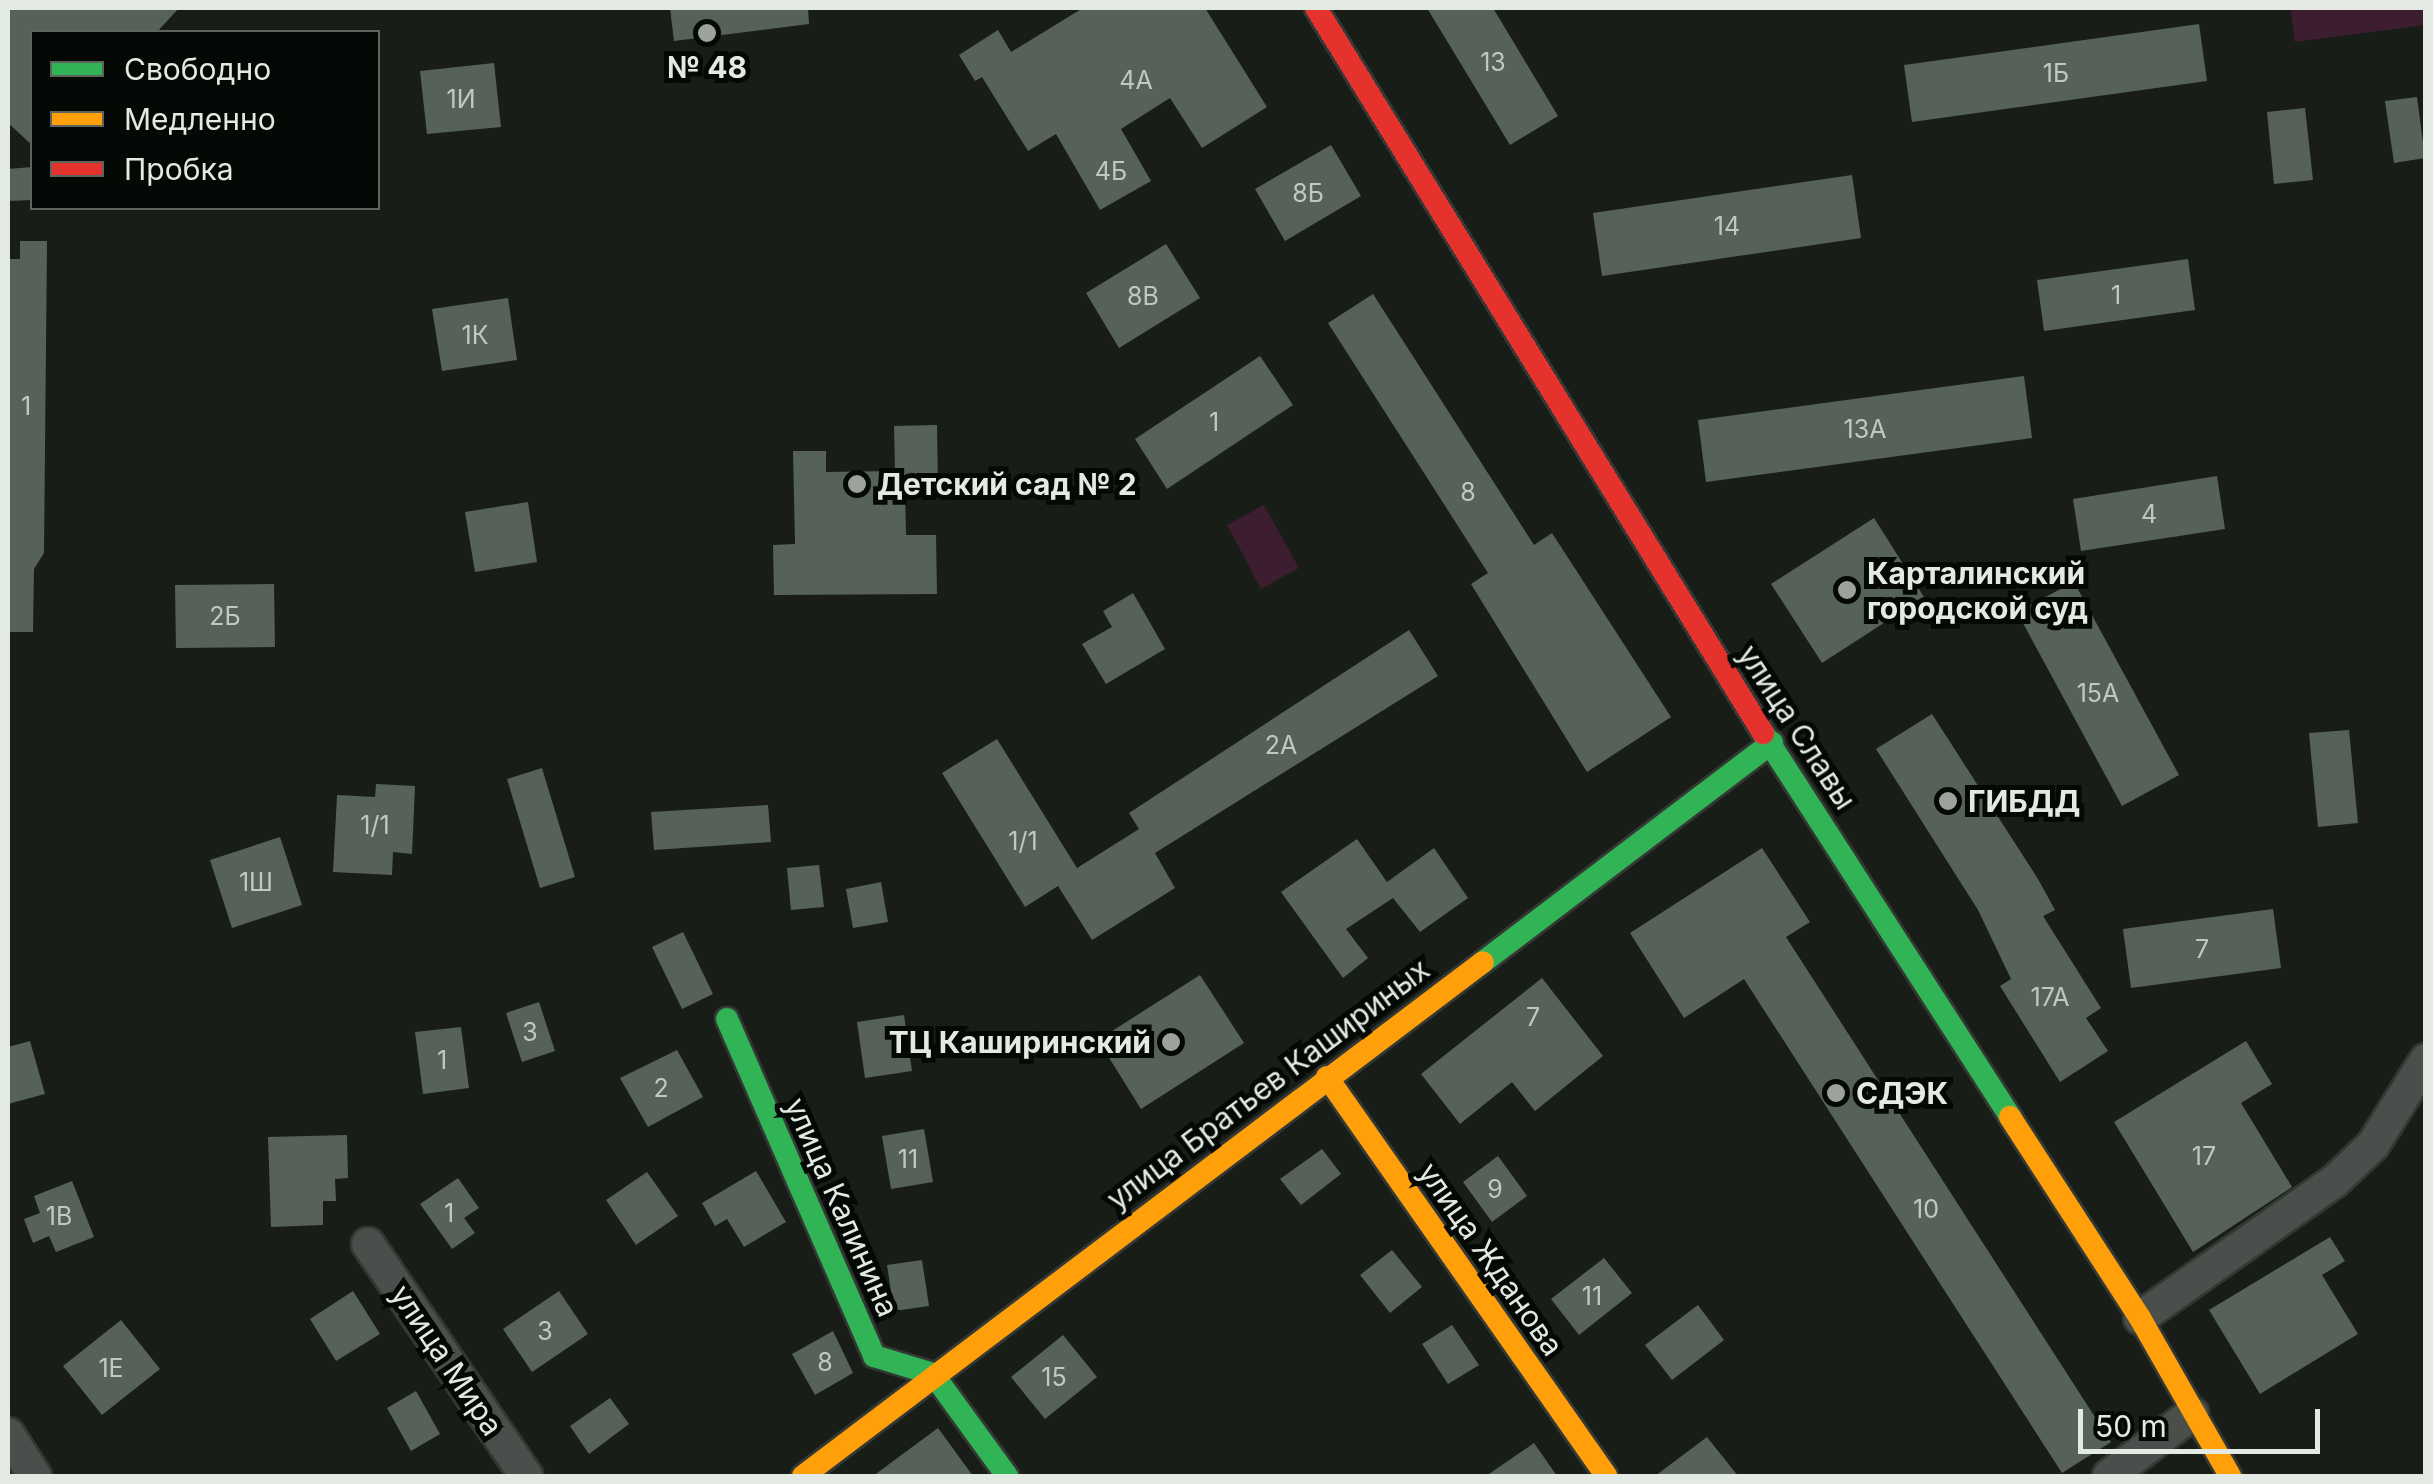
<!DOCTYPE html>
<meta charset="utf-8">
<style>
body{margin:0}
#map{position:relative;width:2433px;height:1484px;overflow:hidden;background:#181d18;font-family:Inter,sans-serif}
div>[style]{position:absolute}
.green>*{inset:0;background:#3d1d30}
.building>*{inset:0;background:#566258}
.roads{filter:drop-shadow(2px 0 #343834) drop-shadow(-2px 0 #343834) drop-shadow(0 2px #343834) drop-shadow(0 -2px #343834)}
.street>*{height:32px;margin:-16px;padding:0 16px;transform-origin:16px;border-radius:16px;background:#4a4f4b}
.fast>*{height:22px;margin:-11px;padding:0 11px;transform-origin:11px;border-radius:11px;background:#30b455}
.slow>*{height:22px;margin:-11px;padding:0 11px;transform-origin:11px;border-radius:11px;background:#ff9f0a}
.jam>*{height:22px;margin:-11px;padding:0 11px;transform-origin:11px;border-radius:11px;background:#e5322d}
.dots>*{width:28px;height:28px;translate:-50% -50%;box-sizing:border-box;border:5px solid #050905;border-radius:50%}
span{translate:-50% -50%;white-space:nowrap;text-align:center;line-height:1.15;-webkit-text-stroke:10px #050905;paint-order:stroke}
.number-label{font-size:25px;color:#c0c8c0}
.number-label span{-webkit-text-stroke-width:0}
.poi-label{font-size:30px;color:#e3eae3;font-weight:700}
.left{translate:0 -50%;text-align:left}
.right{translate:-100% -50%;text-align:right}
.street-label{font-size:30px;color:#e3eae3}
.frame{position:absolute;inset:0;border:10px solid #e3eae3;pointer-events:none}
.legend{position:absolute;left:30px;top:30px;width:350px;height:180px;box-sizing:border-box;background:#050905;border:2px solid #5e635e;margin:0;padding:12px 18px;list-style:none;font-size:30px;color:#e3eae3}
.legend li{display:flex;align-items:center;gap:20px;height:50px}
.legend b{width:50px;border:2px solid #5e635e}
.scale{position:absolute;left:2078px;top:1409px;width:242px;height:45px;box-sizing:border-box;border:5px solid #e3eae3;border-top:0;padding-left:12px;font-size:30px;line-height:35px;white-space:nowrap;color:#e3eae3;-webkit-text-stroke:8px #050905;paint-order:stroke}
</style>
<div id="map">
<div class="green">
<i style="clip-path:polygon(2290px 8px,2425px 8px,2425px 25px,2295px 42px)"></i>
<i style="clip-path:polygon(1264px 505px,1299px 568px,1261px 589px,1227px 525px)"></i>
</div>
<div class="building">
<i style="clip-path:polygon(8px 8px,179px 8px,157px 32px,32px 32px,32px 145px,8px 123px)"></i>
<i style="clip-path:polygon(670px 8px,808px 8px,809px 24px,674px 41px)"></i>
<i style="clip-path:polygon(1083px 8px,1205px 8px,1267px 107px,1202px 148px,1170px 98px,1121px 129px,1151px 181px,1100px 210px,1056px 134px,1028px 151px,982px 77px,975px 81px,959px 55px,998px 30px,1011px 52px)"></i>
<i style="clip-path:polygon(1427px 8px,1493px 8px,1558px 116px,1510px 145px)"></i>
<i style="clip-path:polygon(2199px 24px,2207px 81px,1912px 122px,1904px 65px)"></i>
<i style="clip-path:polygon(494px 63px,501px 127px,427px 134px,420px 71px)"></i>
<i style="clip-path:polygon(2417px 97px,2425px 158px,2394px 163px,2385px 101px)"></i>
<i style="clip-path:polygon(2305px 108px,2313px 180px,2274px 184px,2267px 112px)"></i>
<i style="clip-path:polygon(1331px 145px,1361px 196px,1285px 241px,1255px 189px)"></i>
<i style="clip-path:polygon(32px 167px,32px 200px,8px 201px,8px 169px)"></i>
<i style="clip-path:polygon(1852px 175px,1861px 238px,1602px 276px,1593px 213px)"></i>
<i style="clip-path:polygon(20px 241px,47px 241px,44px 553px,34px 569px,33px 632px,8px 632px,8px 259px,20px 259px)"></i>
<i style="clip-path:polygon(1166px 244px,1200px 298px,1119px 348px,1086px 293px)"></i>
<i style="clip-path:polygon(2188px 259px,2195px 310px,2044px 331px,2037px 280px)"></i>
<i style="clip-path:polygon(1373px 294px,1534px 545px,1552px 533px,1671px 717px,1587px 772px,1471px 584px,1488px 573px,1328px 323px)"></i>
<i style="clip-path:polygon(508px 298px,517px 360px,442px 371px,432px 309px)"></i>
<i style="clip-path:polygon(1260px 356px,1293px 405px,1167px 489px,1135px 439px)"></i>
<i style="clip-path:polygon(2024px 376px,2032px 438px,1706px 482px,1698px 420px)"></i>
<i style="clip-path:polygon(937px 425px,938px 486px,905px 487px,906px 535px,936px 535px,937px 594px,774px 595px,773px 545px,795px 544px,793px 451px,826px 451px,826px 472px,895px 471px,894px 426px)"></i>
<i style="clip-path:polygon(2217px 476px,2225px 529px,2081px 551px,2073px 499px)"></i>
<i style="clip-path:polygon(528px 502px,537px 562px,475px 572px,465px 512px)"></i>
<i style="clip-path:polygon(1874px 518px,1924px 597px,1822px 663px,1771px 584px)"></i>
<i style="clip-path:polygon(2074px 582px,2179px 775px,2122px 806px,2017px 612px)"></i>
<i style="clip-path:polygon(274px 584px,275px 647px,176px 648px,175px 585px)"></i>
<i style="clip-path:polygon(1133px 593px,1165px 649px,1106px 684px,1082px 644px,1112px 627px,1103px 611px)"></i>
<i style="clip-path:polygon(1409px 630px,1438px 676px,1155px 853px,1175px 888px,1092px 940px,1058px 886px,1025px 907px,942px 773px,997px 739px,1077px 868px,1139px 829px,1129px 813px)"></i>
<i style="clip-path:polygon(1932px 714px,2038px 879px,2055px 910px,2043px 916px,2101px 1008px,2086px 1018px,2108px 1051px,2060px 1082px,2000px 986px,2011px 979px,1978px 910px,1876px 749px)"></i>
<i style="clip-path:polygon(2349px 730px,2358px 823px,2318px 827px,2309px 733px)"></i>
<i style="clip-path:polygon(542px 768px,575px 877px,540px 888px,507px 779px)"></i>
<i style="clip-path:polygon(376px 784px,415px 786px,412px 854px,393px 852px,392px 875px,333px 872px,337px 795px,375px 797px)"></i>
<i style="clip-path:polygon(768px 805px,771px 842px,654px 850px,651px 812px)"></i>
<i style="clip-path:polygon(280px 837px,302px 905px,232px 928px,210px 860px)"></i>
<i style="clip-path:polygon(1357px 839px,1387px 882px,1434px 848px,1468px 898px,1420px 932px,1393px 898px,1346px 929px,1368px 958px,1343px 978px,1281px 892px)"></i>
<i style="clip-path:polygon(1762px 848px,1810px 922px,1786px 937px,2111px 1442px,2062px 1473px,1744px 979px,1684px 1018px,1630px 933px)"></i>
<i style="clip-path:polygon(819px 865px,824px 907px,791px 910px,787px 868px)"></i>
<i style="clip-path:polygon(881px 882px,888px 922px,853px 928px,846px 889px)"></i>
<i style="clip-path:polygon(2273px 909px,2281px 968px,2131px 988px,2123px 929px)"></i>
<i style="clip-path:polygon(683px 932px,713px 994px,682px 1009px,652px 947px)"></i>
<i style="clip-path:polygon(1200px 975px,1244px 1043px,1141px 1109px,1098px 1040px)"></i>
<i style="clip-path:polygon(1542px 978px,1603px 1056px,1535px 1111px,1512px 1082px,1460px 1124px,1421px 1074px)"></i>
<i style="clip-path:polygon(539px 1002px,555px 1051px,522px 1062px,506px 1013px)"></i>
<i style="clip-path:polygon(904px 1015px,912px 1071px,865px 1078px,857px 1022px)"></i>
<i style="clip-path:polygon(461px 1027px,469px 1088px,423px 1094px,415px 1032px)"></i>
<i style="clip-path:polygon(30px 1041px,45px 1094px,8px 1104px,8px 1047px)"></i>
<i style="clip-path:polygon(2246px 1041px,2272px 1084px,2241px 1103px,2292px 1187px,2193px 1252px,2114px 1122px)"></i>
<i style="clip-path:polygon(677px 1050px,703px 1097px,648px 1127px,620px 1078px)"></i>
<i style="clip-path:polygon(924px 1129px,933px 1182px,891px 1189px,882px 1136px)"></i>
<i style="clip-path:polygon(347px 1135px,348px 1178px,335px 1179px,336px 1201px,323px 1201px,323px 1225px,271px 1227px,268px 1137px)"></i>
<i style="clip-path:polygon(1322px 1149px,1341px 1174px,1301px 1205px,1280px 1179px)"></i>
<i style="clip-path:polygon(1498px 1156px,1527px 1196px,1492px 1222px,1463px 1182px)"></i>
<i style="clip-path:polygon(756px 1171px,786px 1222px,744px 1247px,727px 1219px,715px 1226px,702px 1203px)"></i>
<i style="clip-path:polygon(647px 1172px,678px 1216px,636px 1245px,606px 1200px)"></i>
<i style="clip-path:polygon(458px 1178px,479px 1208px,464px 1218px,475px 1233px,452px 1249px,420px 1204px)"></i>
<i style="clip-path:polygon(72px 1181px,94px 1237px,56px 1252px,49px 1236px,33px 1243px,24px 1219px,40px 1213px,34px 1196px)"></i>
<i style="clip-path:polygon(2330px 1237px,2345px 1261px,2322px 1275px,2358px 1334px,2260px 1394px,2209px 1310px)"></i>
<i style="clip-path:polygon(1392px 1250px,1422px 1287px,1390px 1313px,1360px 1275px)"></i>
<i style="clip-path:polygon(1604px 1258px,1632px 1293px,1579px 1335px,1551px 1299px)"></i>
<i style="clip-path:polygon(922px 1260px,929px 1306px,894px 1311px,887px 1265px)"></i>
<i style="clip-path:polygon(353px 1291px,380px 1334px,336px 1361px,310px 1319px)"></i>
<i style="clip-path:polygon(559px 1291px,588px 1334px,532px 1372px,503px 1329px)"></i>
<i style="clip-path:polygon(1698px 1305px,1724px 1340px,1672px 1380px,1645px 1345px)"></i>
<i style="clip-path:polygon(121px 1320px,160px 1369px,102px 1415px,63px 1366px)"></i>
<i style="clip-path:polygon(1452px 1325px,1479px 1365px,1448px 1384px,1422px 1344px)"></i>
<i style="clip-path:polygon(833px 1331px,853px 1373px,815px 1395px,792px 1354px)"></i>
<i style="clip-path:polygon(1063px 1335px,1097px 1377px,1045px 1419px,1011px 1377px)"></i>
<i style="clip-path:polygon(416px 1391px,440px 1434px,411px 1451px,387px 1408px)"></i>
<i style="clip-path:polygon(610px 1398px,629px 1424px,589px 1454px,570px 1426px)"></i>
<i style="clip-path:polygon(938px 1428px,973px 1476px,873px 1476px)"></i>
<i style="clip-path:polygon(1707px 1437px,1738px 1476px,1655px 1476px)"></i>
<i style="clip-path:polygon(1534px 1443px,1557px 1476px,1486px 1476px)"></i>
</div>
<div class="roads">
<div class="street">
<i style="left:368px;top:1244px;width:281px;rotate:55.7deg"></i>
<i style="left:2140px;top:1318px;width:238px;rotate:-35.1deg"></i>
<i style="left:2335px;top:1181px;width:52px;rotate:-43.5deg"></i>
<i style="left:2373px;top:1145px;width:100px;rotate:-58.1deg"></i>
<i style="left:8px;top:1434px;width:50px;rotate:57.3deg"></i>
<i style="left:2109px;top:1476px;width:104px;rotate:-36.8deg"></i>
</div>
<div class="fast">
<i style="left:1763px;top:733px;width:457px;rotate:57.2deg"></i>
<i style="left:1483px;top:962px;width:363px;rotate:-37.2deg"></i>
<i style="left:727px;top:1019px;width:368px;rotate:66.4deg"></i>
<i style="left:874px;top:1356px;width:62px;rotate:17deg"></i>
<i style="left:933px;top:1374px;width:126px;rotate:54deg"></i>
</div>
<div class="slow">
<i style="left:1327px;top:1077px;width:487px;rotate:55deg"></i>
<i style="left:2010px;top:1117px;width:239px;rotate:57.1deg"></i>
<i style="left:2140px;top:1318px;width:182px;rotate:60.3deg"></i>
<i style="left:803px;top:1476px;width:852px;rotate:-37.08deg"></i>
</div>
<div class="jam">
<i style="left:1316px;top:8px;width:852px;rotate:58.34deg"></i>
</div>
</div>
<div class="dots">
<i style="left:707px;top:33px;background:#9ca29c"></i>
<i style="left:857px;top:484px;background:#9ca29c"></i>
<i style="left:1847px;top:590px;background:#9ca29c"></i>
<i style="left:1948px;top:801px;background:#9ca29c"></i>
<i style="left:1171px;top:1042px;background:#9ca29c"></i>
<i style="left:1836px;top:1093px;background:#9ca29c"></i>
</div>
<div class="number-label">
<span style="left:1493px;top:62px">13</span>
<span style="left:2056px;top:73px">1Б</span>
<span style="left:1136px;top:80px">4А</span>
<span style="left:461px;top:99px">1И</span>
<span style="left:1111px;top:171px">4Б</span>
<span style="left:1308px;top:193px">8Б</span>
<span style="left:1727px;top:226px">14</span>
<span style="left:2116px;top:295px">1</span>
<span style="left:1143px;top:296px">8В</span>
<span style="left:475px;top:335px">1К</span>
<span style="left:26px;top:406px">1</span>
<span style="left:1214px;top:422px">1</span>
<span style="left:1865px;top:429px">13А</span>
<span style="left:1468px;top:492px">8</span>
<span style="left:2149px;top:514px">4</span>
<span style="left:225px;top:616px">2Б</span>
<span style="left:2098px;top:693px">15А</span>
<span style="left:1281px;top:745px">2А</span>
<span style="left:375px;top:825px">1/1</span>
<span style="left:1023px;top:841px">1/1</span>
<span style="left:256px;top:882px">1Ш</span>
<span style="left:2202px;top:949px">7</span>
<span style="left:2050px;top:997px">17А</span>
<span style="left:1533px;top:1017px">7</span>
<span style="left:530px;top:1032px">3</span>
<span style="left:442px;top:1060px">1</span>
<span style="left:661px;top:1088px">2</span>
<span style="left:2204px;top:1156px">17</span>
<span style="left:908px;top:1159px">11</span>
<span style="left:1495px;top:1189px">9</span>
<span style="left:1926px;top:1209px">10</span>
<span style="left:449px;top:1213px">1</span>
<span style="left:59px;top:1216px">1В</span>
<span style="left:1592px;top:1296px">11</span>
<span style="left:545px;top:1331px">3</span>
<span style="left:825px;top:1362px">8</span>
<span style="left:111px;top:1368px">1Е</span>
<span style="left:1054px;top:1377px">15</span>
</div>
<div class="poi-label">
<span style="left:707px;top:67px">№ 48</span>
<span class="left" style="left:877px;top:484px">Детский сад № 2</span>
<span class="left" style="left:1867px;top:590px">Карталинский<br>городской суд</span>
<span class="left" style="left:1968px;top:801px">ГИБДД</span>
<span class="right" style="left:1151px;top:1042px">ТЦ Каширинский</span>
<span class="left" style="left:1856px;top:1093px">СДЭК</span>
</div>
<div class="street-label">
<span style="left:1797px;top:727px;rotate:57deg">улица Славы</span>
<span style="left:1268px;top:1084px;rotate:-37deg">улица Братьев Кашириных</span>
<span style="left:842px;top:1207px;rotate:66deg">улица Калинина</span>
<span style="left:1491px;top:1259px;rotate:55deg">улица Жданова</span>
<span style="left:447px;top:1360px;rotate:56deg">улица Мира</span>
</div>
<div class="frame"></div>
<ul class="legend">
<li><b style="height:12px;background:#30b455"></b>Свободно</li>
<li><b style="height:12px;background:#ff9f0a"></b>Медленно</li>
<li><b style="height:12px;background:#e5322d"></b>Пробка</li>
</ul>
<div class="scale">50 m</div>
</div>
